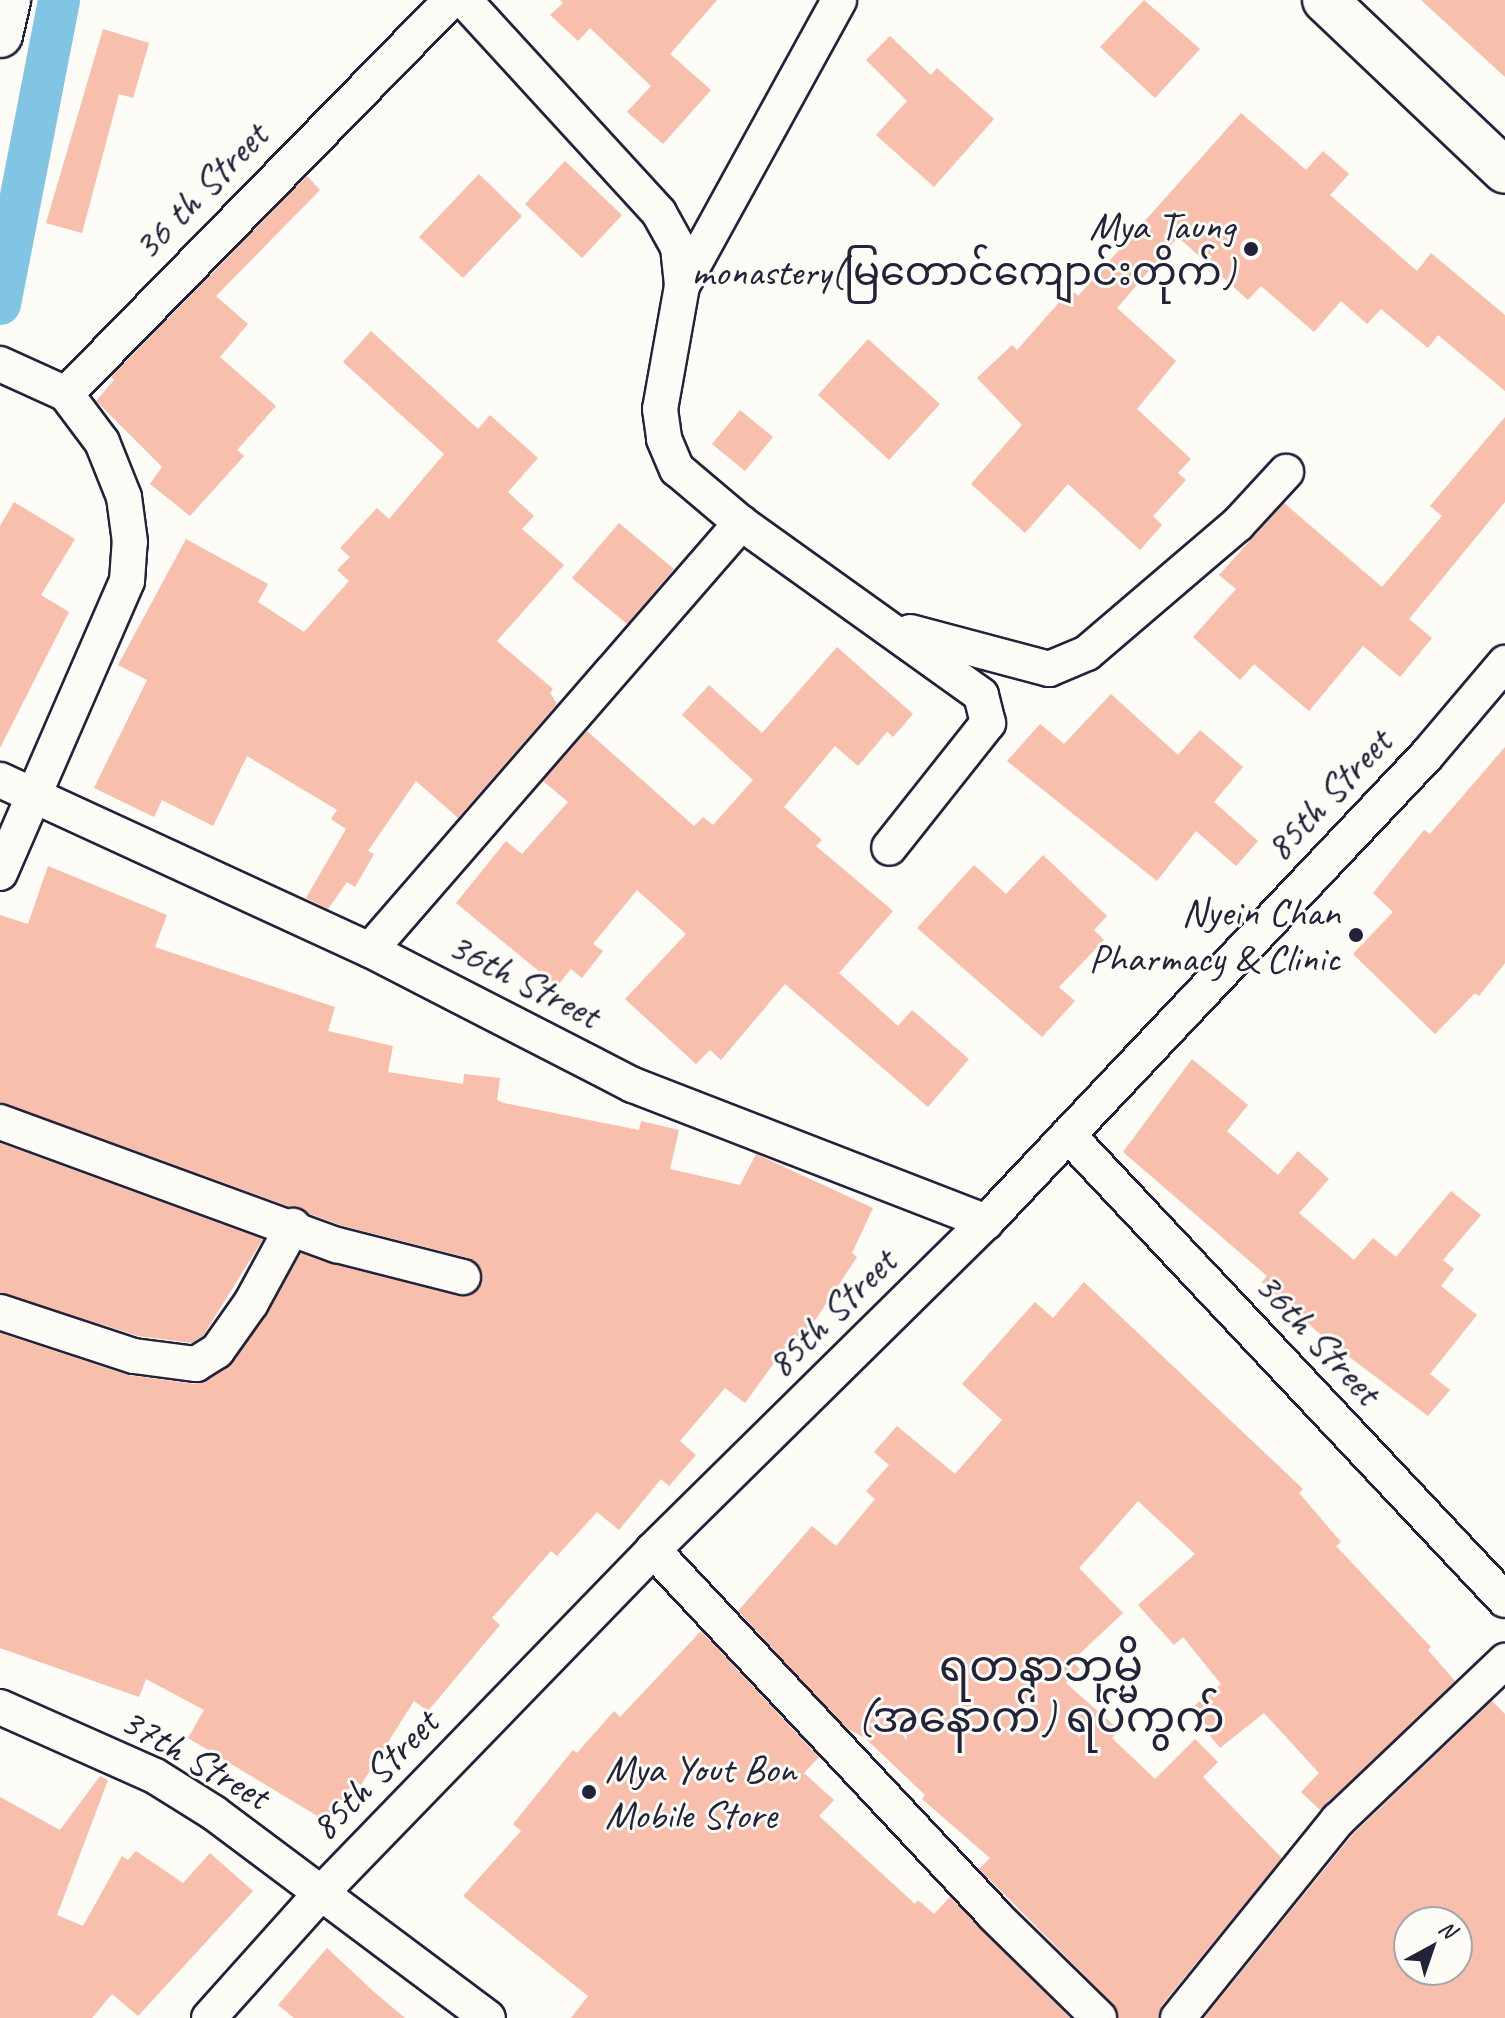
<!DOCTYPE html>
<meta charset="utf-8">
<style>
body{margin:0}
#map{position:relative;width:1505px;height:2018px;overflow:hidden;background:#fdfcf7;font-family:Caveat,"Noto Sans Myanmar",sans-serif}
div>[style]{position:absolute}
.canal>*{height:42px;margin:-21px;padding:0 21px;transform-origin:21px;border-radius:21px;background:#82c4e3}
.building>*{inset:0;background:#f8bfad}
.roads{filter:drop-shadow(2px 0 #22223b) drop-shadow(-2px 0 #22223b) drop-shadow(0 2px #22223b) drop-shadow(0 -2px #22223b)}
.minor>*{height:34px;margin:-17px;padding:0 17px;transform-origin:17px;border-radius:17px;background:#fdfcf7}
.secondary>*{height:44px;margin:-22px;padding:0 22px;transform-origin:22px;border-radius:22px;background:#fdfcf7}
.dots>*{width:22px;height:22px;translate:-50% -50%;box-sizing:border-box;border:4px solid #fdfcf7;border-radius:50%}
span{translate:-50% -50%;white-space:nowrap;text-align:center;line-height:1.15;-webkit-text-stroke:6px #fdfcf7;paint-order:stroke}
.street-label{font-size:40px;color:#22223b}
.poi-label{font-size:40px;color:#22223b}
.right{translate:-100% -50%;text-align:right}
.left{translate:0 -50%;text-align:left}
.quarter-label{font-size:44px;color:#22223b}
.north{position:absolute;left:1393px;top:1906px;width:80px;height:80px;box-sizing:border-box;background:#fdfcf7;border:2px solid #a5a5ac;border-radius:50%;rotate:40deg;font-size:22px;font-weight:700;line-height:32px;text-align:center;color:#22223b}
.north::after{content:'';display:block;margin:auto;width:28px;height:36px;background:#22223b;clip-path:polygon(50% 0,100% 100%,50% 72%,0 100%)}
</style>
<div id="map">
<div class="canal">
<i style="left:0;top:304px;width:310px;rotate:-79deg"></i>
</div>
<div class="building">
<i style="clip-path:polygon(560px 0,717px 0,670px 54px,711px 90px,663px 144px,627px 112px,651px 86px,590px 28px,578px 41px,550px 15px,563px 3px)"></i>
<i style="clip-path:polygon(1144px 0,1200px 49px,1155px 98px,1100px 47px)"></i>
<i style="clip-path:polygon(1421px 0,1505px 0,1505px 77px)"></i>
<i style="clip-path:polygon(103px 29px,149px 43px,133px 98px,119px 94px,82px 233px,46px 223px)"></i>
<i style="clip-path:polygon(890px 36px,931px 75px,937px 68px,994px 119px,934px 187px,876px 135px,907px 101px,866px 60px)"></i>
<i style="clip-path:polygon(1241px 113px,1306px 170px,1323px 151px,1349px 174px,1330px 195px,1417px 271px,1431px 253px,1505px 315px,1505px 391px,1438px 335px,1428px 348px,1381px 309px,1367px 324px,1341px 301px,1314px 332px,1261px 286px,1248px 300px,1178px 237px,1117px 308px,1176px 361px,1137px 409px,1191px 459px,1178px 473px,1186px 480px,1153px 516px,1162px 525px,1140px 550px,1068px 484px,1025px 533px,971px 484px,1022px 425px,977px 378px,1012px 345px,1017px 350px,1071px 289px,1078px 296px)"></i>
<i style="clip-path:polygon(565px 161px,622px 215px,582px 258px,525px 204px)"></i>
<i style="clip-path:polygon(479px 174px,522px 216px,463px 278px,419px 237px)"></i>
<i style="clip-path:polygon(307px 176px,320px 190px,216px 296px,248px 324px,220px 357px,276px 406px,237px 450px,244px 456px,190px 516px,150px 484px,162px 467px,96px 401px,114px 380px,111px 377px)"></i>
<i style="clip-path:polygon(371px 331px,478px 429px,490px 415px,538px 458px,508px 492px,534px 516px,522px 529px,564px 565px,497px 641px,553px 689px,550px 693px,557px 704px,458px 818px,416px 781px,368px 851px,374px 854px,355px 887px,347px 882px,328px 909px,306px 898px,346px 829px,331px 819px,337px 810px,247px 756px,213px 826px,162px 800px,154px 817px,94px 788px,147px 680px,118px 665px,186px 539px,268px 584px,258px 602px,304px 632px,349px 581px,337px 570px,350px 557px,340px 548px,377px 508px,389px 519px,444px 454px,343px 362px)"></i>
<i style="clip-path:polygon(868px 339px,940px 404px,889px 460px,818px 395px)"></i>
<i style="clip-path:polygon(740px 410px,773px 437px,745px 471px,712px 444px)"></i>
<i style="clip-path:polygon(1505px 417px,1505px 502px,1409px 619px,1432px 638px,1400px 677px,1363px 646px,1309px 711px,1254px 664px,1240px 680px,1193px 637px,1236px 589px,1219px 575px,1284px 503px,1382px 587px,1442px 516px,1430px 506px)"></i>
<i style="clip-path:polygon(14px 502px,75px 539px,41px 595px,69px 612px,0 748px,0 526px)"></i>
<i style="clip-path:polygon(619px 523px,674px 569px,627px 624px,572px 578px)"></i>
<i style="clip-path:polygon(837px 647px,913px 714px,893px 737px,887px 732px,858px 766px,835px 746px,784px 807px,822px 840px,816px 846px,893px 911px,839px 973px,898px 1026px,912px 1010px,969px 1059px,928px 1107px,785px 984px,721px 1060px,710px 1050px,696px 1064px,625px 999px,686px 934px,637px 890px,593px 944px,603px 951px,582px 978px,571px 969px,557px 986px,456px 903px,506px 841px,522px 854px,568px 802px,543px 781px,587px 731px,694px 826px,703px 817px,713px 825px,753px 780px,682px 715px,709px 685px,762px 733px)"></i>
<i style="clip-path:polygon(1111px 694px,1178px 755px,1200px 730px,1243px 767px,1214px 802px,1258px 841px,1236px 866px,1196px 831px,1157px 881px,1007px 761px,1040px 724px,1064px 744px)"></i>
<i style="clip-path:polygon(1505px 747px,1505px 963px,1479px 996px,1475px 993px,1435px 1034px,1353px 954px,1393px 912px,1373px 893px,1424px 830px,1430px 834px)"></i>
<i style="clip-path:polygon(1043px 855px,1107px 916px,1094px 930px,1104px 940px,1059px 987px,1075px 1001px,1042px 1037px,917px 928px,974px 865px,1006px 894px)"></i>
<i style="clip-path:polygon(48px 866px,167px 915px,155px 947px,335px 1007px,328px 1031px,393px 1046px,388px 1072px,463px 1084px,464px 1074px,500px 1078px,497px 1100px,504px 1103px,639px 1130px,641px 1121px,679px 1130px,670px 1169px,740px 1185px,756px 1154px,873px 1208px,852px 1253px,857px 1257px,802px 1340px,795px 1334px,745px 1403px,725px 1388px,680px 1441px,696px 1455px,669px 1486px,661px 1479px,619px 1530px,597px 1512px,557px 1556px,551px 1551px,492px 1618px,500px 1625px,428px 1711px,414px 1701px,361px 1785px,354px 1780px,329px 1823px,188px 1738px,204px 1710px,146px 1679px,139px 1697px,0 1648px,0 1333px,128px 1375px,194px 1384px,233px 1363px,301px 1253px,459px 1296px,478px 1290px,482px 1271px,468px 1258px,343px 1226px,0 1102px,0 915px,28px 924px)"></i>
<i style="clip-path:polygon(1192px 1059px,1248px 1105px,1227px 1131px,1278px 1175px,1298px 1151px,1329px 1179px,1299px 1213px,1354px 1260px,1373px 1238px,1396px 1257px,1451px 1191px,1481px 1215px,1443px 1260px,1454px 1269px,1441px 1286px,1477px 1315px,1430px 1374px,1450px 1390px,1428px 1416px,1328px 1341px,1262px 1282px,1267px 1276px,1123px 1152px)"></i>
<i style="clip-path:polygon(0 1143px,263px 1239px,203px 1336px,192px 1343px,138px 1336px,0 1293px)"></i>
<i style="clip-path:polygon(1084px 1282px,1303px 1489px,1299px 1493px,1341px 1542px,1336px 1546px,1431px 1647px,1428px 1650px,1455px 1681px,1320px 1810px,1301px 1792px,1319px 1773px,1264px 1713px,1220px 1748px,1189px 1710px,1221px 1684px,1183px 1637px,1174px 1645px,1138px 1605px,1195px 1554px,1138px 1501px,1098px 1547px,1079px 1568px,1123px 1613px,1072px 1661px,1080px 1669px,1066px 1683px,1119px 1730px,1112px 1738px,1155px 1779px,1195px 1739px,1218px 1762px,1203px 1777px,1282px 1858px,1162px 2005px,1158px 2018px,1118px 2018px,1113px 2004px,979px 1869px,990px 1858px,922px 1799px,925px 1795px,865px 1738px,846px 1728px,738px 1611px,812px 1526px,836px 1546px,875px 1499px,866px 1491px,889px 1465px,874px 1452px,897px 1426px,955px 1474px,1002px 1420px,962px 1384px,1035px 1302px,1053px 1318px)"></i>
<i style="clip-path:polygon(701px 1631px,819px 1757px,804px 1773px,834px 1800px,819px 1816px,915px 1904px,918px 1900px,934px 1914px,950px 1897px,1070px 2018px,571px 2018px,588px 1996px,463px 1896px,521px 1831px,513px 1824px,573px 1750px,577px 1753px,614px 1711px,620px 1717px)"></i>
<i style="clip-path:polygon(evenodd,1492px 1701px,1505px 1714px,1505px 2018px,1204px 2018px,1353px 1834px,1492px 1701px,1409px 1922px,1457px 1922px,1457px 1970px,1409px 1970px,1409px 1922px)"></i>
<i style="clip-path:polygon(100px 1776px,108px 1780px,57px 1915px,83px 1926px,122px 1856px,128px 1860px,136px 1851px,183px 1883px,210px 1853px,253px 1891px,138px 2016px,112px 1994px,92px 2018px,0 2018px,0 1797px,60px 1830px)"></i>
<i style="clip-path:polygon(327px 1948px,373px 1991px,405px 2018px,294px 2018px,278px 2005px)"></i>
</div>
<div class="roads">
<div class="minor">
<i style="left:464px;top:0;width:289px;rotate:47.5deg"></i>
<i style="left:659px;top:213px;width:39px;rotate:61deg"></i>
<i style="left:678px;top:247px;width:39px;rotate:84deg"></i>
<i style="left:682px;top:286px;width:125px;rotate:100.1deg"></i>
<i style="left:660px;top:409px;width:30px;rotate:82deg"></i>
<i style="left:664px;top:439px;width:33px;rotate:67deg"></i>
<i style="left:677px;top:469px;width:84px;rotate:40.2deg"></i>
<i style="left:741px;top:523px;width:295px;rotate:35.6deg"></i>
<i style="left:981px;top:695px;width:29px;rotate:76deg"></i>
<i style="left:988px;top:723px;width:159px;rotate:128.4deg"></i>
<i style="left:682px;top:286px;width:326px;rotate:-61.2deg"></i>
<i style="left:0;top:364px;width:72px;rotate:24.4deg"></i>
<i style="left:66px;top:394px;width:551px;rotate:-45.66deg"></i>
<i style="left:910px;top:632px;width:144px;rotate:14.9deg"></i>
<i style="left:1049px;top:669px;width:41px;rotate:-22.8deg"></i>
<i style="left:1087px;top:653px;width:199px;rotate:-40.5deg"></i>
<i style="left:1238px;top:524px;width:71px;rotate:-47.3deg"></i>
<i style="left:0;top:780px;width:407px;rotate:24.7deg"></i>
<i style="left:370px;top:950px;width:296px;rotate:27.2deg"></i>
<i style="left:633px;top:1085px;width:379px;rotate:21.2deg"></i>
<i style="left:0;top:873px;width:318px;rotate:-66.5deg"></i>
<i style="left:127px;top:581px;width:39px;rotate:-86deg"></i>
<i style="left:130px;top:542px;width:45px;rotate:-97.6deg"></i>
<i style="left:124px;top:497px;width:59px;rotate:-111.8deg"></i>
<i style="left:102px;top:442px;width:60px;rotate:-126.9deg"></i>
<i style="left:370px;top:950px;width:566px;rotate:-49.01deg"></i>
<i style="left:0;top:1122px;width:359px;rotate:20.1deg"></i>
<i style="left:337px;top:1245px;width:130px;rotate:14.3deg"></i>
<i style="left:1068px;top:1135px;width:638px;rotate:46.78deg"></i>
<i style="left:0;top:1312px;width:141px;rotate:18.2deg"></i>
<i style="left:134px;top:1356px;width:63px;rotate:7.4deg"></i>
<i style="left:196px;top:1364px;width:25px;rotate:-32deg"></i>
<i style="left:217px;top:1351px;width:59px;rotate:-54.7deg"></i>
<i style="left:251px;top:1303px;width:88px;rotate:-61.4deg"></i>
<i style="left:653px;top:1550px;width:500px;rotate:46.9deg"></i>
<i style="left:994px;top:1915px;width:147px;rotate:44.4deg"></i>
<i style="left:0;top:1707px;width:170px;rotate:24deg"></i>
<i style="left:155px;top:1776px;width:70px;rotate:32.1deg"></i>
<i style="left:214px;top:1813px;width:342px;rotate:36.8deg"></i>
<i style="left:209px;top:2018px;width:171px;rotate:-48.1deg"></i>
<i style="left:323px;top:1891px;width:475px;rotate:-45.9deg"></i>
<i style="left:653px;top:1550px;width:467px;rotate:-44.6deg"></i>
<i style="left:986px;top:1222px;width:642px;rotate:-46.64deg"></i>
<i style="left:1427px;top:755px;width:121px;rotate:-49.7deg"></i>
<i style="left:1178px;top:2018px;width:255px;rotate:-51.1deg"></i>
<i style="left:1338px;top:1820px;width:231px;rotate:-43.6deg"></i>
</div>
<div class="secondary">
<i style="left:1325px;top:0;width:248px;rotate:43.5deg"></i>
<i style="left:0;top:35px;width:36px;rotate:-77deg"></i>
</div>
</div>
<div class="dots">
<i style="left:1251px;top:249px;background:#22223b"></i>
<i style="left:1356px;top:935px;background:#22223b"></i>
<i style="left:589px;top:1792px;background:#22223b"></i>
</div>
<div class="street-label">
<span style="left:200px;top:191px;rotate:-46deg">36 th Street</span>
<span style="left:1328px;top:795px;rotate:-47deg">85th Street</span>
<span style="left:524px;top:980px;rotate:27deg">36th Street</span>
<span style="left:831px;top:1313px;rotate:-45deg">85th Street</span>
<span style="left:1318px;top:1338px;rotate:47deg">36th Street</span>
<span style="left:195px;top:1758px;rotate:30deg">37th Street</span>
<span style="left:374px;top:1775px;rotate:-46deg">85th Street</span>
</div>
<div class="poi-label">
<span class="right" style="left:1235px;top:249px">Mya Taung<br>monastery(မြတောင်ကျောင်းတိုက်)</span>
<span class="right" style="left:1340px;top:935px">Nyein Chan<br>Pharmacy &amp; Clinic</span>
<span class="left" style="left:605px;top:1792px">Mya Yout Bon<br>Mobile Store</span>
</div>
<div class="quarter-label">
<span style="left:1041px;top:1693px">ရတနာဘုမ္မိ<br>(အနောက်) ရပ်ကွက်</span>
</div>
<div class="north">N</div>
</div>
